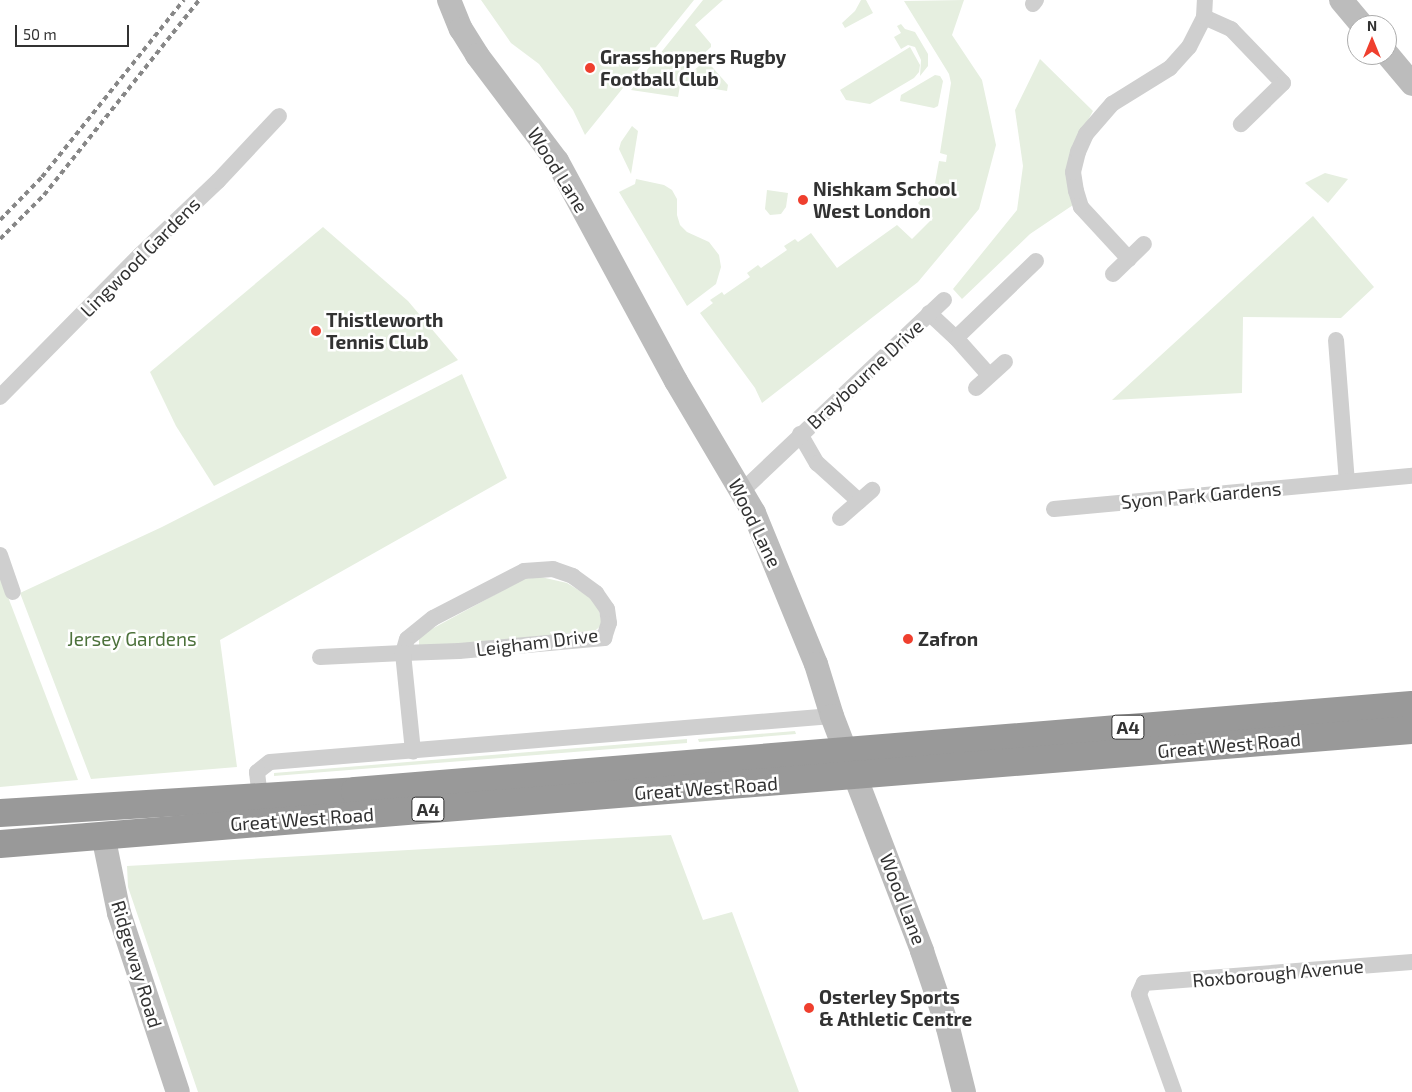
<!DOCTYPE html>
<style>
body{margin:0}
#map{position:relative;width:1412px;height:1092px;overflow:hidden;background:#fff;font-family:"Exo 2",sans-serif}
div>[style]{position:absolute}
.green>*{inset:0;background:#e6efe0}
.street>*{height:16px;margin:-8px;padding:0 8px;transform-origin:8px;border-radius:8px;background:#cfcfcf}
.secondary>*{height:24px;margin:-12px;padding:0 12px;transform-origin:12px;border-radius:12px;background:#bcbcbc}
.highway>*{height:28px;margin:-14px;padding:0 14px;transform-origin:14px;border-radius:14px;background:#999}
.rail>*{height:4px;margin-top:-2px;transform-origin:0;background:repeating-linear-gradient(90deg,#878787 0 5px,transparent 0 9px)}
.dots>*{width:14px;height:14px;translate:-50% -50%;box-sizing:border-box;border:2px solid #fff;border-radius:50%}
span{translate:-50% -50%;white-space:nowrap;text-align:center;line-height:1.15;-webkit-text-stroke:5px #fff;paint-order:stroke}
.shield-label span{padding:1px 4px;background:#fff;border:1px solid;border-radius:4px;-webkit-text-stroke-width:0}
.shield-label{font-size:18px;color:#323232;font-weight:700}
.poi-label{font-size:19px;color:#323232;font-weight:700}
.left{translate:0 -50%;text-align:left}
.street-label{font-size:19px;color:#323232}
.park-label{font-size:19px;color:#4d723c}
.north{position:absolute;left:1347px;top:15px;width:50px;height:50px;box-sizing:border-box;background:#fff;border:1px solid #adadad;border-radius:50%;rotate:0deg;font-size:14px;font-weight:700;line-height:20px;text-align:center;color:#323232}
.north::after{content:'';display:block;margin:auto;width:18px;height:22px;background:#ef3f2e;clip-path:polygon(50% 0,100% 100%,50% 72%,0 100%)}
.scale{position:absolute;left:15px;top:25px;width:114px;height:22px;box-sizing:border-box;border:2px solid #323232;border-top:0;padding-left:6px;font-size:15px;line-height:18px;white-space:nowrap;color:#323232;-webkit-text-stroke:4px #fff;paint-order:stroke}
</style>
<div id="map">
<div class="green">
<i style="clip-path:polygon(481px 0,694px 0,585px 135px,573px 110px,539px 64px,511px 43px)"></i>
<i style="clip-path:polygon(703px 0,723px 0,695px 25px,711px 44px,711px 47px,682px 74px,678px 97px,631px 90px)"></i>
<i style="clip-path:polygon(861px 0,866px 0,873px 13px,845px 28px,842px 23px,855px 11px)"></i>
<i style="clip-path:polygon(964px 0,952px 35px,982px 80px,996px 145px,979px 209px,918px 282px,762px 403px,755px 388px,700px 313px,713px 303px,710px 300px,722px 292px,724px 295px,750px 277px,747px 273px,758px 265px,761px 268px,787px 250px,784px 246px,795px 239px,798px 242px,811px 233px,837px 268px,897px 225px,912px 239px,933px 218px,918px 203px,935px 183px,939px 161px,946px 162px,947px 155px,940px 153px,951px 83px,949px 74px,904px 1px)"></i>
<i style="clip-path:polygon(901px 24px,905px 29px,915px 32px,928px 54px,928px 66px,920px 76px,921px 60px,915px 47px,908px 45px,901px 49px,894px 37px,901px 33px,897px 26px)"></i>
<i style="clip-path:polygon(910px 47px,920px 65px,919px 72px,914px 78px,870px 104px,846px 100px,840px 90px)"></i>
<i style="clip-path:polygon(1040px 59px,1093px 111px,1076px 142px,1076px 203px,1030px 234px,962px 299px,953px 289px,1017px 210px,1023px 166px,1015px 110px)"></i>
<i style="clip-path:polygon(706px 60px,728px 85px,727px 91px,685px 84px,686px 77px)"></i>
<i style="clip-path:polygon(935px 75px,940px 76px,943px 81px,938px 106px,934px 108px,900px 101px,901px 95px)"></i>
<i style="clip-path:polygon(632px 126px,638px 131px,631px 174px,619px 149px,621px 142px)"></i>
<i style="clip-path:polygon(1325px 173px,1348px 179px,1328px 203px,1305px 183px)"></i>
<i style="clip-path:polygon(636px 179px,664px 185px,672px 190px,677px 199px,677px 215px,680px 225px,687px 232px,709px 242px,719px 255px,721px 267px,716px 284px,687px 306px,619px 192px,635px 184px)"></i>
<i style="clip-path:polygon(767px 190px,788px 193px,786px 207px,781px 214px,770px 215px,765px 209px)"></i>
<i style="clip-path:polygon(1313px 216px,1374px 287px,1341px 318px,1243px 317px,1242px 393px,1112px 400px)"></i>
<i style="clip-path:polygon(323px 227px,408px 301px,458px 360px,214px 486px,176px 426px,150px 372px)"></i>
<i style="clip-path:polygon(462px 374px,507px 478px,220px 640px,237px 767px,91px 779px,20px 593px,162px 527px)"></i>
<i style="clip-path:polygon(0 576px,78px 780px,0 787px)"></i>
<i style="clip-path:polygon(541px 577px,567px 583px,588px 596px,598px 606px,602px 625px,592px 633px,419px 647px,419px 636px,428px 631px,524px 579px)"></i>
<i style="clip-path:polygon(795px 731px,796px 734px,699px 742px,698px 739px)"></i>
<i style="clip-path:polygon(687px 739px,687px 743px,274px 776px,274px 773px)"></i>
<i style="clip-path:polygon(671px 835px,703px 920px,732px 912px,799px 1092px,198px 1092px,128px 887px,127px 866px)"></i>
</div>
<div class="street">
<i style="left:1033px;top:4px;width:5px;rotate:-53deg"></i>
<i style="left:1204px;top:17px;width:30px;rotate:24deg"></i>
<i style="left:1231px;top:29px;width:75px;rotate:46.1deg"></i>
<i style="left:1283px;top:83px;width:59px;rotate:135.7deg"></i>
<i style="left:1129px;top:259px;width:71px;rotate:-132.7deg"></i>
<i style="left:1081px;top:207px;width:17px;rotate:-107deg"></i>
<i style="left:1076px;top:191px;width:19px;rotate:-99deg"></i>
<i style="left:1073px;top:172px;width:21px;rotate:-76deg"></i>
<i style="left:1078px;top:152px;width:20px;rotate:-66deg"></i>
<i style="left:1086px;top:134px;width:40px;rotate:-49deg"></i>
<i style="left:1112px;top:104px;width:68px;rotate:-31.8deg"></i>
<i style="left:1170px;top:68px;width:28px;rotate:-48deg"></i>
<i style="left:1189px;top:47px;width:34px;rotate:-63deg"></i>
<i style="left:1204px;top:17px;width:17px;rotate:-87deg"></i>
<i style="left:1113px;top:274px;width:43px;rotate:-44.1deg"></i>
<i style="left:929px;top:313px;width:37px;rotate:43deg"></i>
<i style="left:956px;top:338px;width:50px;rotate:48.3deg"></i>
<i style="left:956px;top:338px;width:111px;rotate:-43.9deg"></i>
<i style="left:1336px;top:340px;width:142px;rotate:85.6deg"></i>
<i style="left:976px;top:388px;width:39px;rotate:-42deg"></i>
<i style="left:0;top:397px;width:199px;rotate:-45.4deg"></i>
<i style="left:140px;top:255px;width:108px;rotate:-43.5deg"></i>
<i style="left:218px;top:181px;width:89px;rotate:-46.8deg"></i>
<i style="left:800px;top:434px;width:34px;rotate:60deg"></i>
<i style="left:817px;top:463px;width:57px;rotate:42.1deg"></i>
<i style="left:742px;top:491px;width:278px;rotate:-43.4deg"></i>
<i style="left:1054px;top:509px;width:360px;rotate:-5.3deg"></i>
<i style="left:840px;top:518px;width:43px;rotate:-41.2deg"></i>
<i style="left:0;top:555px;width:39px;rotate:71deg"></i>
<i style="left:320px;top:657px;width:83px;rotate:-2.8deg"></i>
<i style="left:403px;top:653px;width:56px;rotate:-2deg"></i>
<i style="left:459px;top:651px;width:146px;rotate:-5.1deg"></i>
<i style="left:604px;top:638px;width:16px;rotate:-72deg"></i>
<i style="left:609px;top:623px;width:14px;rotate:-98deg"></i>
<i style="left:607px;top:609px;width:19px;rotate:-125deg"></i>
<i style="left:596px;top:593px;width:29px;rotate:-144deg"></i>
<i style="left:573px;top:576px;width:21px;rotate:-161deg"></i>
<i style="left:553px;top:569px;width:29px;rotate:176deg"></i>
<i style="left:524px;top:571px;width:102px;rotate:152.7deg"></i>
<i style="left:433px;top:618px;width:33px;rotate:141deg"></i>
<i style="left:407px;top:639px;width:15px;rotate:106deg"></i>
<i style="left:403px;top:653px;width:99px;rotate:84.2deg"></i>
<i style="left:260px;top:797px;width:25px;rotate:-97deg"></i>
<i style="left:257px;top:772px;width:16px;rotate:-38deg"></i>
<i style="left:270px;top:762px;width:564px;rotate:-4.68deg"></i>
<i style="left:1174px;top:1092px;width:104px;rotate:-109.7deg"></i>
<i style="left:1139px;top:994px;width:12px;rotate:-66deg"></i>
<i style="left:1144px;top:983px;width:269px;rotate:-4.5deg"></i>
</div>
<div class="secondary">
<i style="left:449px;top:0;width:31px;rotate:68deg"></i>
<i style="left:461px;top:29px;width:31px;rotate:58deg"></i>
<i style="left:477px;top:55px;width:133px;rotate:53deg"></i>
<i style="left:557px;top:161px;width:250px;rotate:61.6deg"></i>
<i style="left:676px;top:381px;width:153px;rotate:59.4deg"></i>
<i style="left:754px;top:513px;width:163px;rotate:67.7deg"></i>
<i style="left:816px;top:664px;width:54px;rotate:72.9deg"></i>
<i style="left:832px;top:716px;width:252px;rotate:69deg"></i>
<i style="left:922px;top:951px;width:81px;rotate:71.3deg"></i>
<i style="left:948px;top:1028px;width:66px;rotate:76deg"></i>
<i style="left:1341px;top:0;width:33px;rotate:50deg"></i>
<i style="left:1387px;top:54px;width:39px;rotate:50deg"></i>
<i style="left:103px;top:835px;width:80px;rotate:78.4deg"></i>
<i style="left:119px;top:913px;width:188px;rotate:71.8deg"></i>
</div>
<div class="highway">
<i style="left:0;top:813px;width:356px;rotate:-3.5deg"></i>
<i style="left:355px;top:791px;width:1060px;rotate:-4.65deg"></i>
<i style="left:0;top:844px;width:1417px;rotate:-4.62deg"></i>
</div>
<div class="rail">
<i style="left:0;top:220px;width:60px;rotate:-45.7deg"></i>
<i style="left:42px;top:177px;width:227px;rotate:-51.3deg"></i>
<i style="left:0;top:239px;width:62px;rotate:-45deg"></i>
<i style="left:44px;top:195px;width:249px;rotate:-51.5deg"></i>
</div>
<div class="dots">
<i style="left:590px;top:68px;background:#ef3f2e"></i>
<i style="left:803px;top:200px;background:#ef3f2e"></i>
<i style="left:316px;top:331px;background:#ef3f2e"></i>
<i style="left:908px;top:639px;background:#ef3f2e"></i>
<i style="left:809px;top:1008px;background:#ef3f2e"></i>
</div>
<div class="shield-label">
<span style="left:1128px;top:727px">A4</span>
<span style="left:428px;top:809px">A4</span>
</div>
<div class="poi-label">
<span class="left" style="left:600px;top:68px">Grasshoppers Rugby<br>Football Club</span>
<span class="left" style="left:813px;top:200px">Nishkam School<br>West London</span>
<span class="left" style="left:326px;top:331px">Thistleworth<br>Tennis Club</span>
<span class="left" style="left:918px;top:639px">Zafron</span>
<span class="left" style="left:819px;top:1008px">Osterley Sports<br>&amp; Athletic Centre</span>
</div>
<div class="street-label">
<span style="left:558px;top:170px;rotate:58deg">Wood Lane</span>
<span style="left:140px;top:257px;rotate:-45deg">Lingwood Gardens</span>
<span style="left:865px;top:374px;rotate:-43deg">Braybourne Drive</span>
<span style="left:1201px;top:495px;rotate:-5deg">Syon Park Gardens</span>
<span style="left:755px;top:523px;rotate:64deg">Wood Lane</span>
<span style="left:537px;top:642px;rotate:-7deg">Leigham Drive</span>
<span style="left:1229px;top:745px;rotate:-5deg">Great West Road</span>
<span style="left:706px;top:788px;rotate:-4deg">Great West Road</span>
<span style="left:302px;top:819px;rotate:-4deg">Great West Road</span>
<span style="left:903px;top:899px;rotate:69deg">Wood Lane</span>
<span style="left:137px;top:964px;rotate:73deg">Ridgeway Road</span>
<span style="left:1278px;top:973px;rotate:-5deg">Roxborough Avenue</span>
</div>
<div class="park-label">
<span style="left:132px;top:639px">Jersey Gardens</span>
</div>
<div class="north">N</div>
<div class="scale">50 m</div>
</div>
